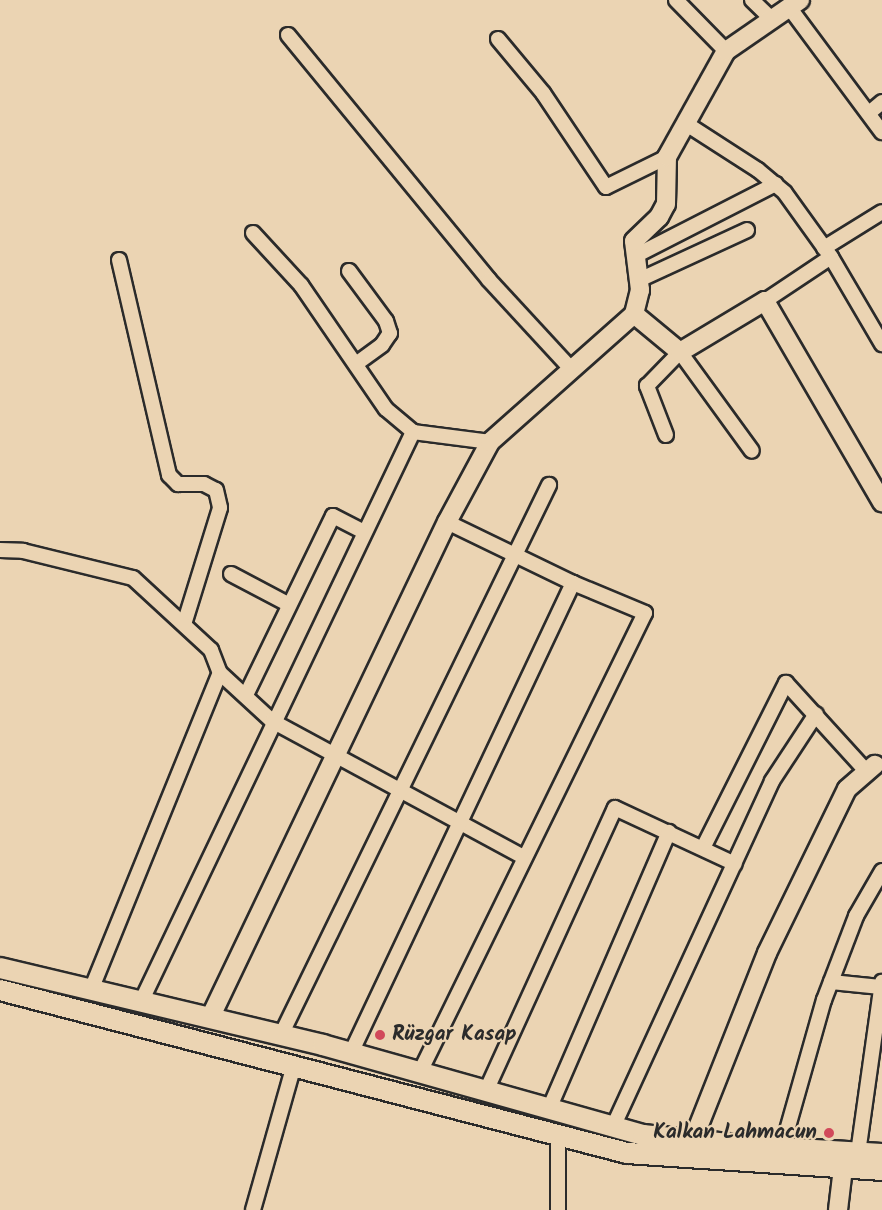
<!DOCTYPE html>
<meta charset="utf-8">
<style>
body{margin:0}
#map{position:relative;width:882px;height:1210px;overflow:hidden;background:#ebd4b3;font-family:Kalam,sans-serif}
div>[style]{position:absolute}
.roads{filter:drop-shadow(2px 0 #2b2b2b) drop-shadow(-2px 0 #2b2b2b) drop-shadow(0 2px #2b2b2b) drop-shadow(0 -2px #2b2b2b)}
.minor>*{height:14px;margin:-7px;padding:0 7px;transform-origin:7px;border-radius:7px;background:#ebd4b3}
.tertiary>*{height:18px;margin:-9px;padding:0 9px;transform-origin:9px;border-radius:9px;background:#ebd4b3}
.secondary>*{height:20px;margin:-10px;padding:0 10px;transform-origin:10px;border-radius:10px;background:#ebd4b3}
.dots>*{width:16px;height:16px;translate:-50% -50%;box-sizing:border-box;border:3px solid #ebd4b3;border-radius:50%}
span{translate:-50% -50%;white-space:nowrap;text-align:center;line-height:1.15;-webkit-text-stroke:4.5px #ebd4b3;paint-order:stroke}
.poi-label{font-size:21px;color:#2b2b2b;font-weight:700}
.left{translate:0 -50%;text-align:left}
.right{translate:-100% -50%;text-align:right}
</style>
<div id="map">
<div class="roads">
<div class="minor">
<i style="left:676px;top:0;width:71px;rotate:45.6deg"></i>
<i style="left:752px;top:0;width:28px;rotate:44deg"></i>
<i style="left:789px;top:7px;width:156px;rotate:53.4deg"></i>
<i style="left:288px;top:35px;width:317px;rotate:50.6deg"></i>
<i style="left:489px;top:280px;width:121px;rotate:47.3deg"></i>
<i style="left:498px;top:39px;width:70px;rotate:50.2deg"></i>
<i style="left:543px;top:93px;width:113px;rotate:56.2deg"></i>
<i style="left:606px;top:187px;width:68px;rotate:-26.2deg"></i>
<i style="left:869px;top:113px;width:17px;rotate:-40deg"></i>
<i style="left:685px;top:123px;width:87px;rotate:32.8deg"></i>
<i style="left:758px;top:170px;width:35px;rotate:40deg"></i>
<i style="left:785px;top:193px;width:79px;rotate:54.3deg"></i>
<i style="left:831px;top:257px;width:101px;rotate:59.6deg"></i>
<i style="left:253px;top:233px;width:71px;rotate:47.3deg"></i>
<i style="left:301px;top:285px;width:150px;rotate:55.6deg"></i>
<i style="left:386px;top:409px;width:35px;rotate:40deg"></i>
<i style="left:824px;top:248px;width:68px;rotate:-31.8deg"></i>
<i style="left:635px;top:256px;width:158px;rotate:-27.1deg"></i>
<i style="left:119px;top:260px;width:221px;rotate:76.9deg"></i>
<i style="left:169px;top:475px;width:13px;rotate:45deg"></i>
<i style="left:178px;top:484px;width:26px"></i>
<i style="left:204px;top:484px;width:13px;rotate:27deg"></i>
<i style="left:216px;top:490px;width:18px;rotate:77deg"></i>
<i style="left:220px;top:508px;width:121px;rotate:107.2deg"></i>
<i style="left:349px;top:271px;width:62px;rotate:53.5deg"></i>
<i style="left:386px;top:321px;width:13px;rotate:72deg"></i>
<i style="left:390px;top:333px;width:14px;rotate:124deg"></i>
<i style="left:382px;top:345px;width:32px;rotate:144deg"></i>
<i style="left:639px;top:280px;width:119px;rotate:-24.8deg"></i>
<i style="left:765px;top:301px;width:79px;rotate:-33.7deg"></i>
<i style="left:666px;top:435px;width:53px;rotate:-111.2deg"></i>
<i style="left:647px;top:386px;width:47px;rotate:-45.9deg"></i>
<i style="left:680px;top:352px;width:122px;rotate:54deg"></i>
<i style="left:0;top:550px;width:23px;rotate:2deg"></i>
<i style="left:23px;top:551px;width:113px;rotate:13.8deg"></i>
<i style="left:133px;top:578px;width:106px;rotate:42.7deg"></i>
<i style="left:211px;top:650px;width:25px;rotate:69deg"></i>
<i style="left:220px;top:673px;width:71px;rotate:42.7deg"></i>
<i style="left:272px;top:721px;width:286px;rotate:28.4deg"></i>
<i style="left:231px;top:574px;width:64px;rotate:27.8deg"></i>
<i style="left:246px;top:695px;width:199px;rotate:-64.1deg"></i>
<i style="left:333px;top:516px;width:35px;rotate:27deg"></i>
<i style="left:703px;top:848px;width:185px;rotate:-63.3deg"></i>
<i style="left:786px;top:683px;width:119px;rotate:47.7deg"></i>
<i style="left:831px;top:982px;width:50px;rotate:5.7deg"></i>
<i style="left:91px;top:990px;width:342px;rotate:-67.9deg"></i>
<i style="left:141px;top:1002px;width:632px;rotate:-64.49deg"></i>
<i style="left:413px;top:432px;width:78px;rotate:7.4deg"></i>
<i style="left:281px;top:1035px;width:612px;rotate:-64.02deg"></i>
<i style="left:351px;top:1053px;width:520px;rotate:-64.72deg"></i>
<i style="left:420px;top:1072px;width:511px;rotate:-63.89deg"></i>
<i style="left:645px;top:613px;width:78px;rotate:-157.4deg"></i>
<i style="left:573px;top:583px;width:140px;rotate:-154.2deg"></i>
<i style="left:486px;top:1091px;width:311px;rotate:-65.5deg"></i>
<i style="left:615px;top:808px;width:132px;rotate:25deg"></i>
<i style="left:549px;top:1109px;width:302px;rotate:-66.6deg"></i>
<i style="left:613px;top:1127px;width:381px;rotate:-65.3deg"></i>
<i style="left:772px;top:781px;width:80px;rotate:-56.7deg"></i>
<i style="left:558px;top:1135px;width:75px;rotate:90deg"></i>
<i style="left:782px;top:1148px;width:154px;rotate:-74.2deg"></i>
<i style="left:824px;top:1000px;width:90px;rotate:-69.1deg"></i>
<i style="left:856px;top:916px;width:52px;rotate:-60deg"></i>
<i style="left:858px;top:1153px;width:173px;rotate:-82deg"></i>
<i style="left:253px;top:1210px;width:151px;rotate:-74.2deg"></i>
</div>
<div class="tertiary">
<i style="left:634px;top:314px;width:60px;rotate:39.6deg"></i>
<i style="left:680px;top:352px;width:99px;rotate:-31deg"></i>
<i style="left:765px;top:301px;width:233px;rotate:59.8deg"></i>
<i style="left:210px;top:1018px;width:550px;rotate:-64.46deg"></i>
<i style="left:447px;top:522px;width:91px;rotate:-61.7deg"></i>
<i style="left:490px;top:442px;width:193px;rotate:-41.6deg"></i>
<i style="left:634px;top:314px;width:25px;rotate:-76deg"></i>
<i style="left:640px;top:290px;width:49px;rotate:-97deg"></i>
<i style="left:634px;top:241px;width:35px;rotate:-44deg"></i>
<i style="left:659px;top:217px;width:15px;rotate:-62deg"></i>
<i style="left:666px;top:204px;width:47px;rotate:-88.8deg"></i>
<i style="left:667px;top:157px;width:121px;rotate:-60.9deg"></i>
<i style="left:726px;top:51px;width:90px;rotate:-34.6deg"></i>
<i style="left:693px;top:1140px;width:201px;rotate:-68.4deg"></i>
<i style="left:767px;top:953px;width:182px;rotate:-64deg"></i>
<i style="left:847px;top:789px;width:37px;rotate:-41deg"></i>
<i style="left:838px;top:1210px;width:42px;rotate:-83.2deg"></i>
</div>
<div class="secondary">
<i style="left:0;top:968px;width:332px;rotate:13.4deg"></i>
<i style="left:323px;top:1045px;width:332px;rotate:15.7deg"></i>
<i style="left:643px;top:1135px;width:105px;rotate:6deg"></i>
<i style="left:747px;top:1146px;width:135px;rotate:3.4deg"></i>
<i style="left:0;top:990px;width:648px;rotate:14.57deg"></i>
<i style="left:627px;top:1153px;width:256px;rotate:3.8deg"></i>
</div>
</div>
<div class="dots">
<i style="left:380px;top:1035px;background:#d1495b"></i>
<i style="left:829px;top:1133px;background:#d1495b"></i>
</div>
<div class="poi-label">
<span class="left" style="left:392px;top:1035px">Rüzgar Kasap</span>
<span class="right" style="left:817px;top:1133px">Kalkan Lahmacun</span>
</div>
</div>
